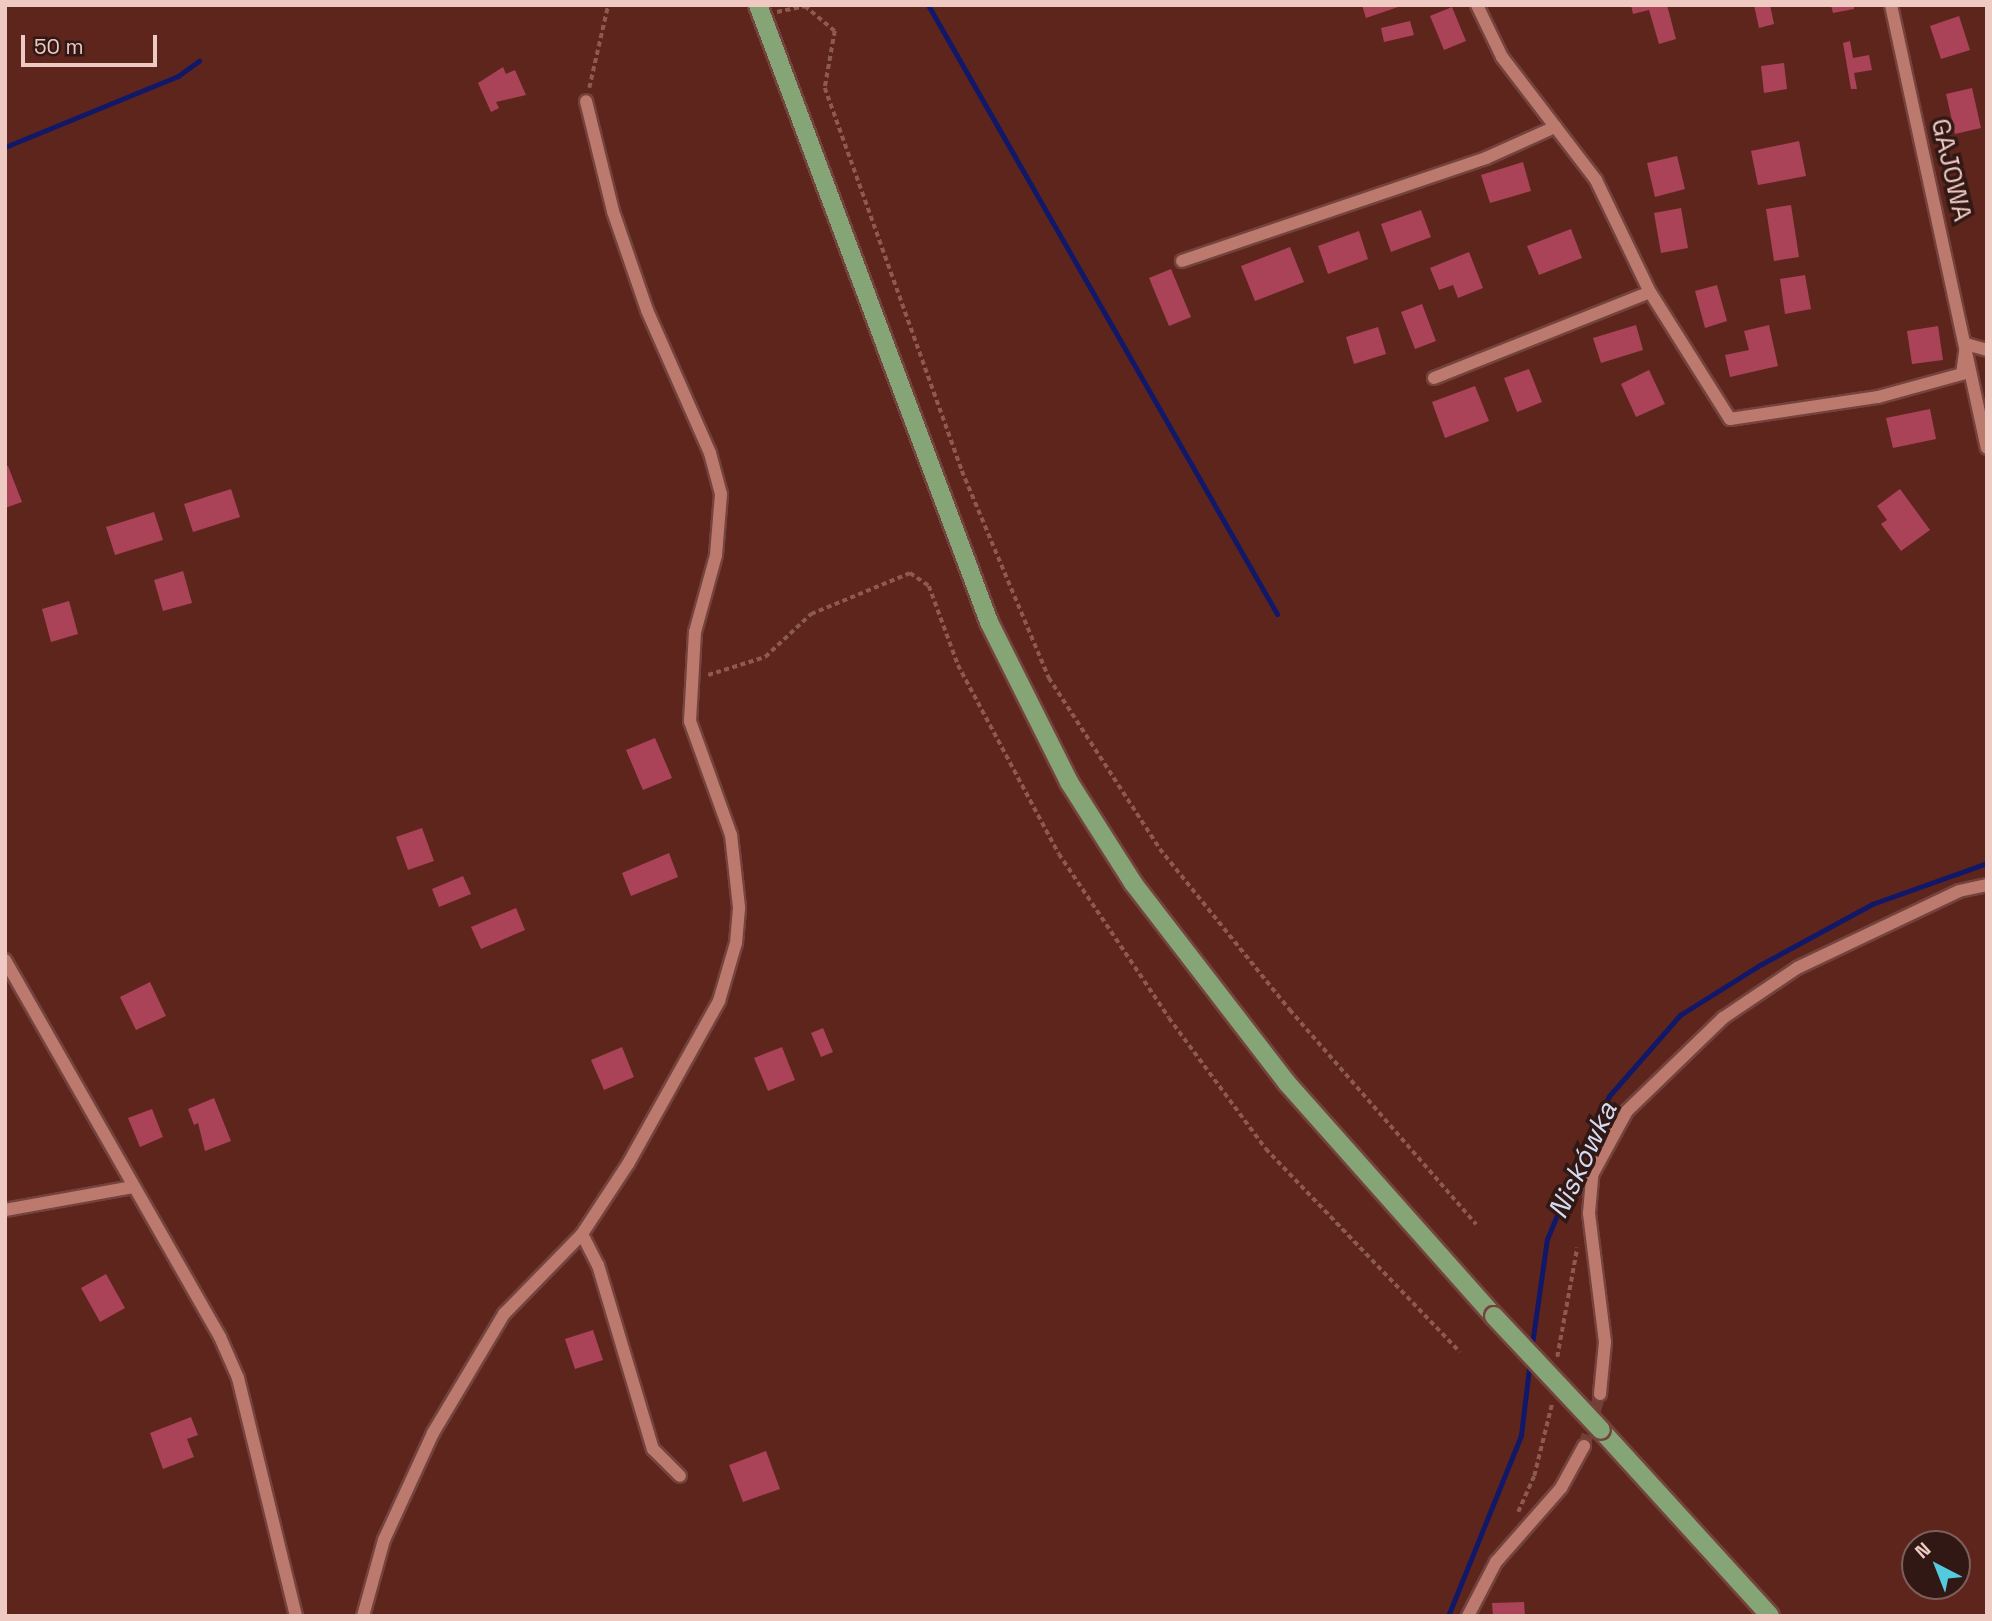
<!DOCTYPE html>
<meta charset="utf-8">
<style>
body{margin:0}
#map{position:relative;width:1992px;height:1621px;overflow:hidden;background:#5e251d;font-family:"Space Grotesk",sans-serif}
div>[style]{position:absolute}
.stream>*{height:5px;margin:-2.5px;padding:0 2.5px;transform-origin:2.5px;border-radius:2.5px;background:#121868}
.building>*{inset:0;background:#aa4358}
.minor-tunnel>*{height:12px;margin-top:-6px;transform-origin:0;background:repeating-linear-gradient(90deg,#743e36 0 12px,transparent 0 18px)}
.path>*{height:3.5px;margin-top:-1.75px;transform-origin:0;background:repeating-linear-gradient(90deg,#8c5a52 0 5px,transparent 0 8.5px)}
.roads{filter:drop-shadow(2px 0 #74433d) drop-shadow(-2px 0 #74433d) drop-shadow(0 2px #74433d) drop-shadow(0 -2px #74433d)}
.minor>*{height:12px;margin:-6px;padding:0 6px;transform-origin:6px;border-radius:6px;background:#bc7a6f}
.major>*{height:18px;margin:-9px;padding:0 9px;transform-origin:9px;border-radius:9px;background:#86a576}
.bridges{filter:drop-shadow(2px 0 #74433d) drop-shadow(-2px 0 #74433d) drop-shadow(0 2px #74433d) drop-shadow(0 -2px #74433d)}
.major-bridge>*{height:18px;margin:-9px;padding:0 9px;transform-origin:9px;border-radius:9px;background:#86a576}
span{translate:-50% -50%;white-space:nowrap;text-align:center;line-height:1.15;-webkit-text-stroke:7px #321814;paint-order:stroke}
.street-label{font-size:26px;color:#eecac3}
.water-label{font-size:28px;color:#d3dbf2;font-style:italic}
.frame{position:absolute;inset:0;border:7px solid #eecac3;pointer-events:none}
.north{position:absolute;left:1901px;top:1530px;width:70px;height:70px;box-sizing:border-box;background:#321814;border:2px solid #7d5f5a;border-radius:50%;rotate:318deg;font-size:19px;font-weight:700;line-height:28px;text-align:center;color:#eecac3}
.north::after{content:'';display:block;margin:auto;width:24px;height:32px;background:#54cade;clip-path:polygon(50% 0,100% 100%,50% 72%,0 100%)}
.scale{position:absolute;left:21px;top:35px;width:136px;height:32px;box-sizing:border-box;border:4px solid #eecac3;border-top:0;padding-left:9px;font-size:21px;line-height:24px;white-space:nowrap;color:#eecac3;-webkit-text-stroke:5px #321814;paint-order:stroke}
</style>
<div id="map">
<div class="stream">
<i style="left:928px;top:5px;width:702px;rotate:60.18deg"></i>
<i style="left:5px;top:147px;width:187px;rotate:-22.3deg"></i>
<i style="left:178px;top:76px;width:26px;rotate:-36deg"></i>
<i style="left:1531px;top:1351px;width:113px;rotate:-81.9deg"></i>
<i style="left:1547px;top:1239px;width:104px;rotate:-67.4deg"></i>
<i style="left:1587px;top:1143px;width:52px;rotate:-64.9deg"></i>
<i style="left:1609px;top:1096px;width:108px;rotate:-48.8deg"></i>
<i style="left:1680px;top:1015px;width:92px;rotate:-32.1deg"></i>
<i style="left:1758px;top:966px;width:130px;rotate:-28.5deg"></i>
<i style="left:1872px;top:904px;width:122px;rotate:-19.6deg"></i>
<i style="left:1448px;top:1616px;width:195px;rotate:-68deg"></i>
<i style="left:1521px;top:1435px;width:76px;rotate:-83.2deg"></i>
</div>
<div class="building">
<i style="clip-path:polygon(1362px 5px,1401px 5px,1401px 6px,1366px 18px)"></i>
<i style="clip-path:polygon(1631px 5px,1667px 5px,1676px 39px,1659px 44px,1649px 10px,1633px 14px)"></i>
<i style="clip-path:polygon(1754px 5px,1770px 5px,1774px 24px,1759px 28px)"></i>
<i style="clip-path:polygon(1831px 5px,1854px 5px,1854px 9px,1833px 13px)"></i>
<i style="clip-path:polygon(1452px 7px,1466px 41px,1444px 50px,1430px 16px)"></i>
<i style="clip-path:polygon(1959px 16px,1970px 50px,1941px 59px,1930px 26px)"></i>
<i style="clip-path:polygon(1410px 21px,1414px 35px,1384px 42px,1381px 28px)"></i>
<i style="clip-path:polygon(1850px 41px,1853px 58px,1869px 55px,1872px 70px,1854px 73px,1857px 89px,1851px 89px,1843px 43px)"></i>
<i style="clip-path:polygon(1784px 63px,1787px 89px,1764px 93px,1761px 66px)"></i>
<i style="clip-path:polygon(503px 67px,506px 74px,515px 70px,526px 95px,496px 102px,499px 108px,491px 112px,478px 83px)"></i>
<i style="clip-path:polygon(1972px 88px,1981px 128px,1955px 134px,1946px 94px)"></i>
<i style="clip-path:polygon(1799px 141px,1806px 176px,1758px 185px,1751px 151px)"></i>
<i style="clip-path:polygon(1677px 156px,1685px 189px,1655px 197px,1647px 163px)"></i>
<i style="clip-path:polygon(1523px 162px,1531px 191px,1490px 203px,1481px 175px)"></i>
<i style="clip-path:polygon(1791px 205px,1799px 257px,1774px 261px,1766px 209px)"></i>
<i style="clip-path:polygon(1681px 208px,1688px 248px,1661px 253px,1654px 213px)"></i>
<i style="clip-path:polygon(1421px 210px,1431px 237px,1391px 252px,1381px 224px)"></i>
<i style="clip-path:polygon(1571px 229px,1582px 258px,1539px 275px,1527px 246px)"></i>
<i style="clip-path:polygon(1359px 231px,1368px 259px,1328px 274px,1318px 246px)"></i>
<i style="clip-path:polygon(1290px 247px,1304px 282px,1255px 301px,1241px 266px)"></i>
<i style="clip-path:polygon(1469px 252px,1483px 288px,1458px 298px,1453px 285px,1439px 290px,1430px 268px)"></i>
<i style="clip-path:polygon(1171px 269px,1191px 317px,1169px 326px,1149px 278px)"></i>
<i style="clip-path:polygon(1805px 275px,1811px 309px,1785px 314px,1780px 279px)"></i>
<i style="clip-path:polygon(1717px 285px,1727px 321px,1705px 328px,1695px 291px)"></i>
<i style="clip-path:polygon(1422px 304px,1436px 341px,1415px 349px,1401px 312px)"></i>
<i style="clip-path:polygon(1636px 325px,1643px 350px,1601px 363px,1593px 338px)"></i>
<i style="clip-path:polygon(1769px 325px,1778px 366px,1730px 377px,1725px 355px,1749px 350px,1744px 331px)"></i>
<i style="clip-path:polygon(1938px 326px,1943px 360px,1912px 364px,1907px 331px)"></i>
<i style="clip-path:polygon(1378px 327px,1386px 354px,1354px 364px,1346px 337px)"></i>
<i style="clip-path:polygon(1529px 369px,1542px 402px,1517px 412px,1504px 378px)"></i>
<i style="clip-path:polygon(1649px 370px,1665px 404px,1636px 417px,1621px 384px)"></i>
<i style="clip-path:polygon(1475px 386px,1489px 421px,1445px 438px,1432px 402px)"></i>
<i style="clip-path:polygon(1930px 409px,1936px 439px,1893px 448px,1886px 418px)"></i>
<i style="clip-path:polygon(8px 466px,22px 502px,5px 508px,5px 467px)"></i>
<i style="clip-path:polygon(231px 489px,240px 517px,193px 532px,184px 504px)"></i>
<i style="clip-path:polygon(1900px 489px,1930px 530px,1901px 551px,1881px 524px,1887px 520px,1877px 506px)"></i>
<i style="clip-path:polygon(154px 512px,163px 540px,115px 555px,106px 527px)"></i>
<i style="clip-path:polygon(183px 571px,192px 603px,163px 611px,154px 580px)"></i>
<i style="clip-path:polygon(69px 601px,78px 634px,51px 642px,42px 609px)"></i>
<i style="clip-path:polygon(655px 738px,672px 778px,643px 790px,626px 750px)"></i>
<i style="clip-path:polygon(422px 828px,434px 861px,408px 870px,396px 837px)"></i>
<i style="clip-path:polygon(669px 853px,678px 877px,631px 896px,622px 873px)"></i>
<i style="clip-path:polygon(463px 876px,471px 894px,439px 907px,432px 889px)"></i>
<i style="clip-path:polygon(516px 908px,525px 930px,481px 949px,471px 927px)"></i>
<i style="clip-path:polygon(150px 982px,166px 1016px,136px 1030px,120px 997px)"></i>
<i style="clip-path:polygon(823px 1028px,833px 1052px,821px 1057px,811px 1033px)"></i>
<i style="clip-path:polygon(622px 1047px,634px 1077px,604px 1090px,591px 1060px)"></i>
<i style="clip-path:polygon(782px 1047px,795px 1080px,768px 1091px,754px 1058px)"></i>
<i style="clip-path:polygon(214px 1098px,231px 1141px,205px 1151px,198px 1123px,194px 1125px,188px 1109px)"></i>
<i style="clip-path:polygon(152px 1109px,163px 1137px,140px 1147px,128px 1118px)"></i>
<i style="clip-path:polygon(106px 1274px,125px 1308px,100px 1322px,81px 1288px)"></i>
<i style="clip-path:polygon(593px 1330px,603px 1360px,575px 1369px,565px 1339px)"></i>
<i style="clip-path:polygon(191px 1417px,198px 1435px,187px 1439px,194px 1457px,163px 1469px,150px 1433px)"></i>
<i style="clip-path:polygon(766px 1451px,780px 1489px,743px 1502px,729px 1465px)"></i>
<i style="clip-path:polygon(1524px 1602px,1525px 1616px,1493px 1616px,1492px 1603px)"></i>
</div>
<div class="minor-tunnel">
<i style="left:1584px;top:1446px;width:54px;rotate:-72.9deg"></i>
</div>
<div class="path">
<i style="left:777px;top:12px;width:29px;rotate:-12deg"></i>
<i style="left:805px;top:6px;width:39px;rotate:40deg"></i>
<i style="left:835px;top:31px;width:58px;rotate:100deg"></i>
<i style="left:825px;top:88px;width:407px;rotate:70.3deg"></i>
<i style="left:962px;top:471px;width:225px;rotate:67.2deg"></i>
<i style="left:1049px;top:678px;width:204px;rotate:57deg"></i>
<i style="left:1160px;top:849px;width:207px;rotate:51.1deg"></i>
<i style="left:1290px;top:1010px;width:284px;rotate:49deg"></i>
<i style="left:589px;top:88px;width:85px;rotate:-77.1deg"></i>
<i style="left:708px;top:675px;width:60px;rotate:-17.5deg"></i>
<i style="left:765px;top:657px;width:63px;rotate:-43.1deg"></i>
<i style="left:811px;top:614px;width:107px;rotate:-22.5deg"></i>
<i style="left:910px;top:573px;width:23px;rotate:34deg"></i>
<i style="left:929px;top:586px;width:84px;rotate:69.8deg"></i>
<i style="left:958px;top:665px;width:214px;rotate:61.9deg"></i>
<i style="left:1059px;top:854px;width:197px;rotate:56.1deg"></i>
<i style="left:1169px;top:1018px;width:163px;rotate:53.5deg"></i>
<i style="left:1266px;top:1149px;width:281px;rotate:46.3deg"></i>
<i style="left:1557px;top:1357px;width:111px;rotate:-79.6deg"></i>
<i style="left:1518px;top:1512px;width:39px;rotate:-66deg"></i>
<i style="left:1534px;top:1476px;width:75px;rotate:-76.1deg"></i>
</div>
<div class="roads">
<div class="minor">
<i style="left:1477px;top:5px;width:58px;rotate:64.3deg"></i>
<i style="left:1502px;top:57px;width:155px;rotate:52.6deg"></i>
<i style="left:1596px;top:180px;width:124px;rotate:64.3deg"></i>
<i style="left:1650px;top:292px;width:150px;rotate:57.8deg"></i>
<i style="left:1730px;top:419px;width:150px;rotate:-8.5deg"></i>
<i style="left:1878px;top:397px;width:87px;rotate:-15.3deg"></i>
<i style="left:1962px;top:374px;width:30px;rotate:-82deg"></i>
<i style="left:1891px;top:5px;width:453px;rotate:77.8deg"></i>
<i style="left:1182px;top:261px;width:321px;rotate:-18.7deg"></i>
<i style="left:1486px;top:158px;width:76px;rotate:-24.2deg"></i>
<i style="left:1966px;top:344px;width:22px;rotate:16deg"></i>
<i style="left:1434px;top:378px;width:232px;rotate:-21.7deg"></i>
<i style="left:5px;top:960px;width:434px;rotate:60.3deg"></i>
<i style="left:220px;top:1337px;width:45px;rotate:66.3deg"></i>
<i style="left:238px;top:1378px;width:245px;rotate:76.3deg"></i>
<i style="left:5px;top:1210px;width:130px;rotate:-10.2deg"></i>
<i style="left:582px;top:1234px;width:35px;rotate:63deg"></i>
<i style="left:598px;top:1265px;width:192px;rotate:73.4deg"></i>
<i style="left:653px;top:1449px;width:38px;rotate:45deg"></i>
<i style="left:1600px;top:1394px;width:52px;rotate:-84.5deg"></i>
<i style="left:1605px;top:1342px;width:130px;rotate:-97.1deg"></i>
<i style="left:1589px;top:1213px;width:38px;rotate:-85deg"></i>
<i style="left:1592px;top:1175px;width:73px;rotate:-61.3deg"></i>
<i style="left:1627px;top:1111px;width:134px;rotate:-44.1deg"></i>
<i style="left:1723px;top:1018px;width:89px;rotate:-34deg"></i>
<i style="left:1797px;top:968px;width:179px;rotate:-25.4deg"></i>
<i style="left:1959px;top:891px;width:29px;rotate:-12deg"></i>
<i style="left:363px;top:1616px;width:79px;rotate:-74.6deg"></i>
<i style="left:384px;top:1540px;width:118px;rotate:-65.4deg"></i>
<i style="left:433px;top:1433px;width:139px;rotate:-59.2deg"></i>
<i style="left:504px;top:1314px;width:112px;rotate:-45.7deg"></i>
<i style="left:582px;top:1234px;width:84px;rotate:-56.7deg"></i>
<i style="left:628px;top:1164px;width:187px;rotate:-60.8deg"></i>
<i style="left:719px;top:1001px;width:60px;rotate:-73.7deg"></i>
<i style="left:736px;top:943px;width:36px;rotate:-85deg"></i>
<i style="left:739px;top:907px;width:72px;rotate:-96.3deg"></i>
<i style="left:731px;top:835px;width:121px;rotate:-109.8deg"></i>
<i style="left:690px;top:721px;width:89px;rotate:-86.8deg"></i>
<i style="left:695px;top:632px;width:80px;rotate:-74.7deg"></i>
<i style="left:716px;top:555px;width:61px;rotate:-85.3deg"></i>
<i style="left:721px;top:494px;width:42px;rotate:-105deg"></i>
<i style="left:710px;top:453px;width:156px;rotate:-113.8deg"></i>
<i style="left:647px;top:310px;width:105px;rotate:-109deg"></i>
<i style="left:613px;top:211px;width:113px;rotate:-103.8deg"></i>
<i style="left:1468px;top:1616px;width:61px;rotate:-62.6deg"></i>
<i style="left:1496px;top:1562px;width:98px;rotate:-48.7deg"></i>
<i style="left:1561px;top:1488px;width:48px;rotate:-61.3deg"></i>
</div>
<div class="major">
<i style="left:758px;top:5px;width:659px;rotate:69.47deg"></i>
<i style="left:989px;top:622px;width:179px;rotate:63.4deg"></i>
<i style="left:1069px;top:782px;width:120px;rotate:57.6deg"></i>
<i style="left:1133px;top:883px;width:252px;rotate:52.4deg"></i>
<i style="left:1287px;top:1083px;width:312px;rotate:48.4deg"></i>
<i style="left:1601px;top:1430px;width:251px;rotate:47.7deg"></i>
</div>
</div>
<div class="bridges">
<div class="major-bridge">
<i style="left:1494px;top:1316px;width:156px;rotate:46.8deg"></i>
</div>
</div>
<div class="street-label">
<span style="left:1951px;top:170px;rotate:77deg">GAJOWA</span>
</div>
<div class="water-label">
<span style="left:1582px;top:1160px;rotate:-65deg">Niskówka</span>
</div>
<div class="frame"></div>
<div class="north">N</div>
<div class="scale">50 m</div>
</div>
